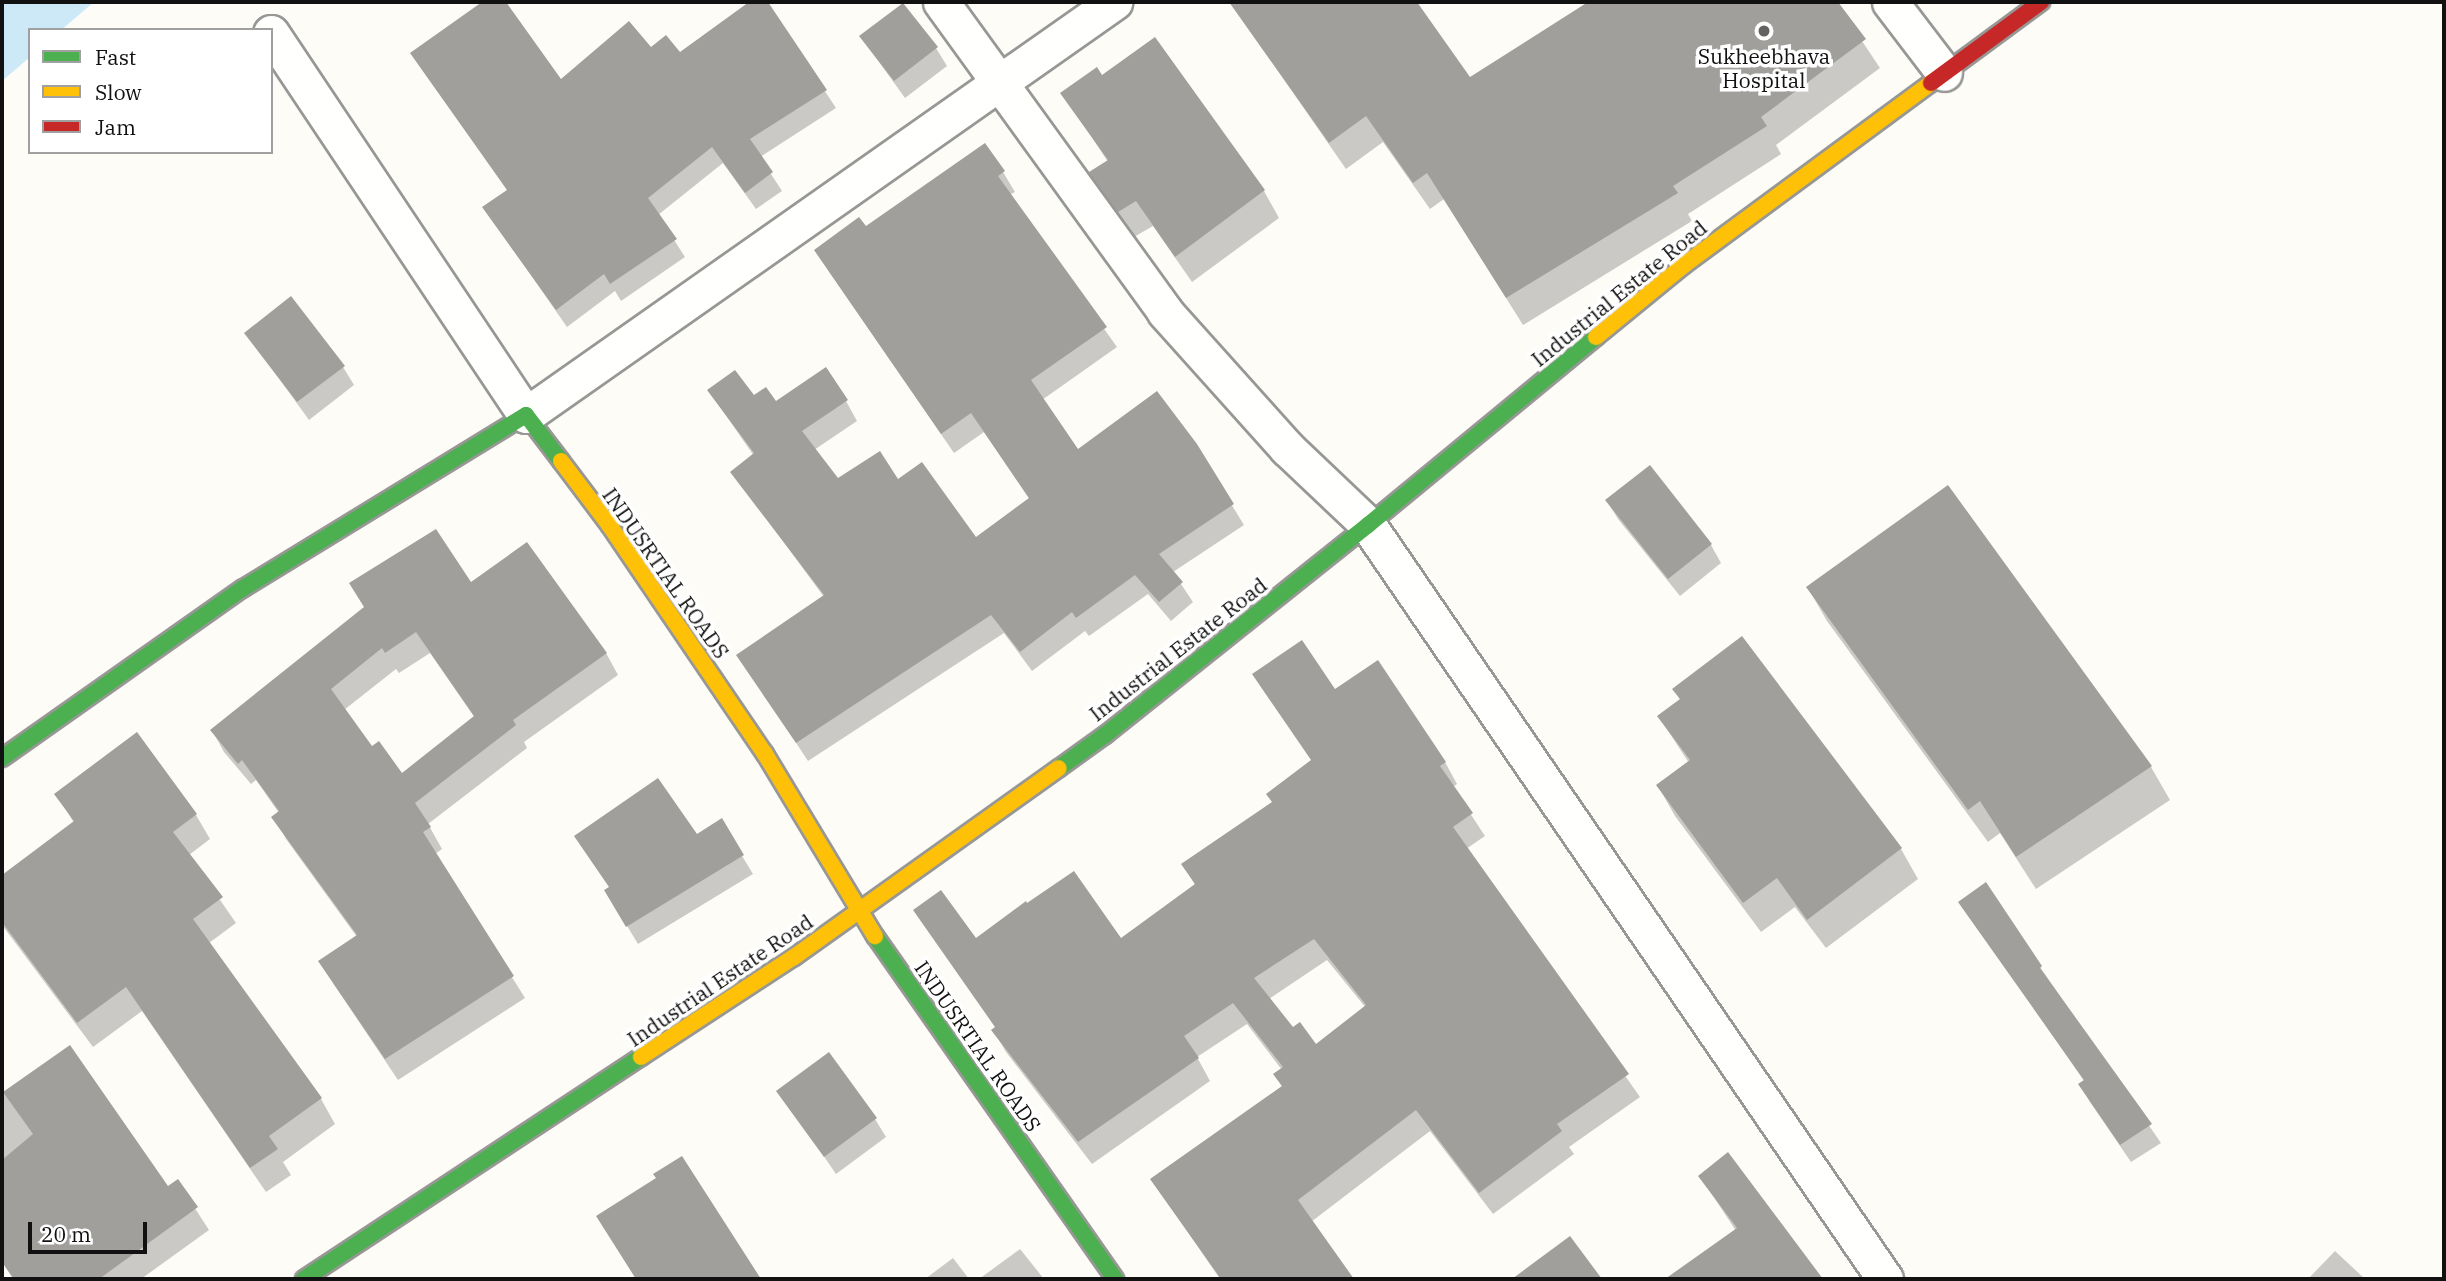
<!DOCTYPE html>
<style>
body{margin:0}
#map{position:relative;width:2446px;height:1281px;overflow:hidden;background:#fdfcf7;font-family:"IBM Plex Serif",serif}
div>[style]{position:absolute}
.water>*{inset:0;background:#cde8f7}
.shadow>*{inset:0;background:#0003}
.building>*{inset:0;background:#a19f9c}
.roads{filter:drop-shadow(2px 0 #979795) drop-shadow(-2px 0 #979795) drop-shadow(0 2px #979795) drop-shadow(0 -2px #979795)}
.street>*{height:35px;margin:-17.5px;padding:0 17.5px;transform-origin:17.5px;border-radius:17.5px;background:#fffffe}
.fast>*{height:16px;margin:-8px;padding:0 8px;transform-origin:8px;border-radius:8px;background:#4caf50}
.slow>*{height:16px;margin:-8px;padding:0 8px;transform-origin:8px;border-radius:8px;background:#ffc107}
.jam>*{height:16px;margin:-8px;padding:0 8px;transform-origin:8px;border-radius:8px;background:#c62828}
.dots>*{width:19px;height:19px;translate:-50% -50%;box-sizing:border-box;border:4px solid #fff;border-radius:50%}
span{translate:-50% -50%;white-space:nowrap;text-align:center;line-height:1.15;-webkit-text-stroke:7px #fff;paint-order:stroke}
.poi-label{font-size:21px;color:#111}
.street-label{font-size:21px;color:#111}
.frame{position:absolute;inset:0;border:4px solid #111;pointer-events:none}
.legend{position:absolute;left:28px;top:28px;width:245px;height:126px;box-sizing:border-box;background:#fff;border:2px solid #a0a0a0;margin:0;padding:9px 12px;list-style:none;font-size:21px;color:#111}
.legend li{display:flex;align-items:center;gap:14px;height:35px}
.legend b{width:35px;border:2px solid #a0a0a0}
.scale{position:absolute;left:28px;top:1222px;width:119px;height:32px;box-sizing:border-box;border:4px solid #111;border-top:0;padding-left:9px;font-size:21px;line-height:24px;white-space:nowrap;color:#111;-webkit-text-stroke:5px #fff;paint-order:stroke}
</style>
<div id="map">
<div class="water">
<i style="clip-path:polygon(2px 2px,94px 2px,61px 30px,30px 30px,30px 57px,2px 81px)"></i>
</div>
<div class="shadow">
<i style="clip-path:polygon(485px 2px,504px 2px,560px 81px,651px 50px,679px 54px,752px 2px,766px 2px,836px 108px,760px 157px,782px 191px,756px 209px,723px 163px,658px 215px,685px 257px,621px 301px,615px 291px,567px 327px,484px 208px,508px 191px,412px 53px)"></i>
<i style="clip-path:polygon(1230px 2px,1415px 2px,1470px 79px,1591px 2px,1836px 2px,1880px 68px,1776px 145px,1781px 154px,1688px 214px,1692px 221px,1523px 325px,1444px 199px,1430px 209px,1383px 142px,1346px 169px)"></i>
<i style="clip-path:polygon(861px 37px,936px 48px,947px 66px,905px 98px)"></i>
<i style="clip-path:polygon(1155px 40px,1264px 191px,1279px 218px,1192px 282px,1153px 226px,1134px 237px,1111px 205px,1092px 173px,1108px 162px,1063px 93px,1102px 77px)"></i>
<i style="clip-path:polygon(1003px 172px,1015px 192px,1009px 195px,1117px 347px,1042px 400px,1077px 452px,1195px 445px,1244px 525px,1173px 572px,1193px 602px,1171px 621px,1148px 594px,1089px 636px,1085px 631px,1032px 671px,1004px 633px,808px 761px,738px 655px,824px 597px,732px 472px,754px 456px,709px 391px,775px 404px,846px 401px,857px 421px,814px 450px,838px 480px,898px 481px,975px 539px,1030px 500px,984px 432px,954px 453px,828px 270px,865px 228px)"></i>
<i style="clip-path:polygon(246px 333px,343px 367px,354px 385px,309px 420px)"></i>
<i style="clip-path:polygon(1649px 467px,1711px 545px,1721px 563px,1680px 596px,1618px 519px,1607px 501px)"></i>
<i style="clip-path:polygon(1947px 487px,2151px 767px,2170px 800px,2036px 889px,2000px 833px,1988px 842px,1827px 621px,1808px 588px)"></i>
<i style="clip-path:polygon(evenodd,471px 585px,606px 653px,618px 675px,524px 742px,527px 748px,428px 824px,442px 849px,435px 854px,525px 998px,398px 1080px,333px 983px,357px 937px,286px 839px,274px 817px,279px 813px,256px 780px,251px 784px,224px 752px,212px 730px,471px 585px,430px 653px,475px 718px,401px 776px,371px 749px,344px 710px,396px 669px,399px 673px,430px 653px)"></i>
<i style="clip-path:polygon(1674px 689px,1901px 849px,1918px 879px,1826px 948px,1795px 907px,1761px 932px,1675px 816px,1658px 786px,1689px 763px,1659px 717px,1681px 701px)"></i>
<i style="clip-path:polygon(evenodd,1335px 691px,1445px 762px,1457px 784px,1453px 787px,1485px 836px,1466px 849px,1640px 1097px,1569px 1147px,1574px 1154px,1493px 1214px,1430px 1131px,1311px 1222px,1351px 1279px,1220px 1279px,1152px 1180px,1283px 1088px,1275px 1075px,1282px 1070px,1247px 1024px,1197px 1057px,1210px 1081px,1092px 1164px,1006px 1052px,993px 1030px,996px 1028px,915px 911px,976px 941px,1120px 940px,1195px 885px,1184px 865px,1274px 803px,1312px 762px,1335px 691px,1327px 960px,1366px 1008px,1316px 1046px,1293px 1029px,1269px 999px,1327px 960px)"></i>
<i style="clip-path:polygon(57px 795px,196px 815px,210px 839px,189px 855px,236px 923px,209px 943px,321px 1099px,335px 1124px,283px 1162px,291px 1175px,266px 1192px,142px 1011px,93px 1047px,2px 925px,2px 877px,74px 823px)"></i>
<i style="clip-path:polygon(721px 821px,753px 874px,638px 944px,606px 891px,610px 888px,576px 836px,696px 836px)"></i>
<i style="clip-path:polygon(1960px 902px,2040px 967px,2161px 1143px,2131px 1162px,2090px 1102px,2080px 1084px,2084px 1081px)"></i>
<i style="clip-path:polygon(70px 1048px,168px 1189px,178px 1182px,209px 1230px,141px 1279px,13px 1279px,2px 1262px,2px 1096px)"></i>
<i style="clip-path:polygon(779px 1091px,875px 1119px,886px 1137px,836px 1174px)"></i>
<i style="clip-path:polygon(1728px 1155px,1821px 1279px,1682px 1279px,1678px 1272px,1736px 1231px,1700px 1176px)"></i>
<i style="clip-path:polygon(681px 1158px,759px 1279px,636px 1279px,598px 1217px,658px 1179px)"></i>
<i style="clip-path:polygon(1020px 1249px,1044px 1279px,979px 1279px)"></i>
<i style="clip-path:polygon(2335px 1251px,2365px 1279px,2308px 1279px)"></i>
<i style="clip-path:polygon(953px 1258px,969px 1279px,925px 1279px)"></i>
</div>
<div class="building">
<i style="clip-path:polygon(482px 2px,506px 2px,561px 79px,629px 21px,651px 47px,666px 35px,680px 52px,749px 2px,768px 2px,827px 90px,750px 139px,773px 172px,745px 193px,712px 147px,648px 198px,677px 239px,610px 284px,604px 274px,556px 310px,482px 207px,507px 190px,410px 53px)"></i>
<i style="clip-path:polygon(1229px 2px,1417px 2px,1470px 77px,1588px 2px,1838px 2px,1866px 39px,1761px 117px,1767px 126px,1673px 186px,1678px 193px,1506px 298px,1427px 173px,1413px 183px,1366px 116px,1329px 143px)"></i>
<i style="clip-path:polygon(903px 3px,938px 47px,894px 81px,859px 36px)"></i>
<i style="clip-path:polygon(1155px 37px,1265px 190px,1175px 257px,1136px 201px,1118px 212px,1093px 178px,1089px 172px,1108px 160px,1060px 93px,1097px 67px,1102px 75px)"></i>
<i style="clip-path:polygon(985px 143px,1005px 171px,998px 176px,1107px 327px,1031px 380px,1078px 449px,1157px 391px,1197px 444px,1234px 504px,1159px 554px,1183px 582px,1159px 602px,1135px 575px,1076px 618px,1072px 612px,1020px 652px,991px 615px,796px 743px,736px 655px,824px 595px,730px 472px,754px 453px,707px 390px,735px 370px,754px 395px,766px 387px,776px 401px,826px 367px,848px 400px,802px 431px,838px 478px,880px 451px,898px 479px,922px 462px,976px 537px,1029px 498px,971px 413px,941px 434px,814px 250px,859px 217px,866px 226px)"></i>
<i style="clip-path:polygon(291px 296px,345px 366px,297px 402px,244px 333px)"></i>
<i style="clip-path:polygon(1650px 465px,1712px 544px,1668px 579px,1605px 500px)"></i>
<i style="clip-path:polygon(1948px 485px,2152px 766px,2016px 857px,1980px 801px,1968px 810px,1806px 587px)"></i>
<i style="clip-path:polygon(evenodd,436px 529px,471px 582px,527px 542px,607px 653px,513px 720px,516px 725px,415px 803px,431px 827px,423px 832px,514px 976px,385px 1059px,318px 961px,357px 935px,271px 817px,279px 811px,242px 760px,238px 764px,210px 730px,364px 607px,349px 583px,436px 529px,416px 632px,474px 716px,402px 773px,379px 741px,372px 746px,331px 689px,382px 648px,385px 653px,416px 632px)"></i>
<i style="clip-path:polygon(1742px 636px,1902px 848px,1807px 920px,1777px 878px,1743px 903px,1656px 785px,1690px 760px,1657px 716px,1680px 699px,1672px 689px)"></i>
<i style="clip-path:polygon(evenodd,1302px 640px,1335px 689px,1378px 660px,1446px 762px,1440px 766px,1473px 813px,1453px 827px,1629px 1074px,1557px 1124px,1562px 1131px,1479px 1193px,1416px 1110px,1298px 1200px,1354px 1279px,1221px 1279px,1150px 1179px,1282px 1086px,1273px 1074px,1283px 1067px,1233px 1003px,1184px 1036px,1199px 1058px,1078px 1142px,991px 1030px,995px 1027px,913px 910px,941px 890px,976px 938px,1026px 901px,1027px 903px,1074px 871px,1121px 938px,1195px 884px,1181px 864px,1272px 802px,1266px 794px,1311px 760px,1252px 674px,1302px 640px,1314px 939px,1366px 1005px,1316px 1044px,1300px 1022px,1293px 1027px,1254px 978px,1314px 939px)"></i>
<i style="clip-path:polygon(137px 732px,197px 814px,173px 832px,223px 897px,193px 919px,322px 1098px,269px 1136px,278px 1149px,250px 1168px,126px 987px,77px 1023px,2px 922px,2px 875px,74px 821px,54px 794px)"></i>
<i style="clip-path:polygon(658px 778px,697px 834px,722px 818px,744px 855px,626px 927px,604px 890px,609px 887px,574px 836px)"></i>
<i style="clip-path:polygon(1986px 882px,2042px 966px,2040px 968px,2152px 1124px,2120px 1145px,2078px 1084px,2084px 1080px,1958px 902px)"></i>
<i style="clip-path:polygon(70px 1045px,168px 1186px,178px 1179px,198px 1207px,99px 1279px,14px 1279px,2px 1262px,2px 1160px,33px 1134px,3px 1092px)"></i>
<i style="clip-path:polygon(829px 1052px,877px 1118px,824px 1157px,776px 1091px)"></i>
<i style="clip-path:polygon(1728px 1152px,1823px 1279px,1665px 1279px,1737px 1228px,1698px 1176px)"></i>
<i style="clip-path:polygon(682px 1156px,761px 1279px,636px 1279px,596px 1216px,656px 1178px,653px 1174px)"></i>
<i style="clip-path:polygon(1570px 1236px,1602px 1279px,1512px 1279px)"></i>
</div>
<div class="roads">
<div class="street">
<i style="left:941px;top:2px;width:382px;rotate:54.1deg"></i>
<i style="left:1165px;top:312px;width:183px;rotate:48.1deg"></i>
<i style="left:1287px;top:448px;width:112px;rotate:43.5deg"></i>
<i style="left:1368px;top:525px;width:914px;rotate:55.56deg"></i>
<i style="left:1890px;top:2px;width:89px;rotate:52.7deg"></i>
<i style="left:271px;top:33px;width:459px;rotate:56.3deg"></i>
<i style="left:526px;top:415px;width:719px;rotate:-35.08deg"></i>
</div>
<div class="fast">
<i style="left:2px;top:758px;width:294px;rotate:-35.2deg"></i>
<i style="left:242px;top:589px;width:333px;rotate:-31.5deg"></i>
<i style="left:526px;top:415px;width:58px;rotate:52.7deg"></i>
<i style="left:1059px;top:768px;width:57px;rotate:-35.7deg"></i>
<i style="left:1105px;top:735px;width:337px;rotate:-38.6deg"></i>
<i style="left:1368px;top:525px;width:296px;rotate:-39.5deg"></i>
<i style="left:875px;top:936px;width:419px;rotate:55deg"></i>
<i style="left:304px;top:1279px;width:404px;rotate:-33.4deg"></i>
</div>
<div class="slow">
<i style="left:1596px;top:337px;width:114px;rotate:-39.3deg"></i>
<i style="left:1684px;top:265px;width:307px;rotate:-36.4deg"></i>
<i style="left:561px;top:461px;width:81px;rotate:53deg"></i>
<i style="left:610px;top:526px;width:276px;rotate:55.8deg"></i>
<i style="left:765px;top:754px;width:213px;rotate:58.9deg"></i>
<i style="left:641px;top:1057px;width:183px;rotate:-33.2deg"></i>
<i style="left:794px;top:957px;width:325px;rotate:-35.5deg"></i>
</div>
<div class="jam">
<i style="left:1931px;top:83px;width:137px;rotate:-36.4deg"></i>
</div>
</div>
<div class="dots">
<i style="left:1764px;top:31px;background:#646362"></i>
</div>
<div class="poi-label">
<span style="left:1764px;top:68px">Sukheebhava<br>Hospital</span>
</div>
<div class="street-label">
<span style="left:1619px;top:293px;rotate:-39deg">Industrial Estate Road</span>
<span style="left:666px;top:573px;rotate:55deg">INDUSRTIAL ROADS</span>
<span style="left:1178px;top:649px;rotate:-38deg">Industrial Estate Road</span>
<span style="left:720px;top:980px;rotate:-34deg">Industrial Estate Road</span>
<span style="left:978px;top:1046px;rotate:55deg">INDUSRTIAL ROADS</span>
</div>
<div class="frame"></div>
<ul class="legend">
<li><b style="height:9px;background:#4caf50"></b>Fast</li>
<li><b style="height:9px;background:#ffc107"></b>Slow</li>
<li><b style="height:9px;background:#c62828"></b>Jam</li>
</ul>
<div class="scale">20 m</div>
</div>
